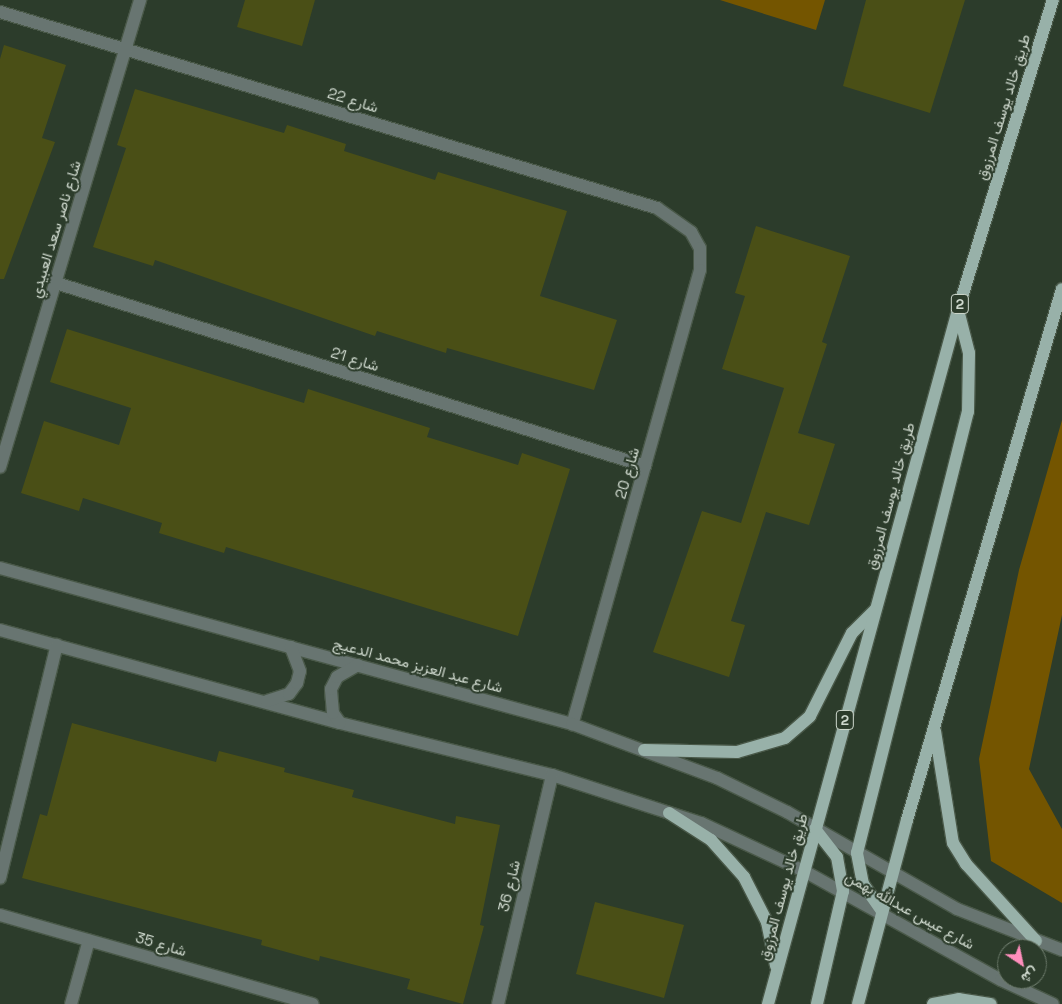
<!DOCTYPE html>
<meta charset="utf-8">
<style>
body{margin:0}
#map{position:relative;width:1062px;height:1004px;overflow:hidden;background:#2c3c2b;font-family:"Space Grotesk",Vazirmatn,sans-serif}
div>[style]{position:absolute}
.green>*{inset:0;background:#745500}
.building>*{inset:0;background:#4a4f16}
.roads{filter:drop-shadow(1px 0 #495848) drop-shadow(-1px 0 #495848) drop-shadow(0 1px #495848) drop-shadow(0 -1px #495848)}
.minor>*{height:12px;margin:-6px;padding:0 6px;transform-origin:6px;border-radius:6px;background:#687571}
.major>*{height:12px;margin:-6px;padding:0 6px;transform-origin:6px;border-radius:6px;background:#98b1a9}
span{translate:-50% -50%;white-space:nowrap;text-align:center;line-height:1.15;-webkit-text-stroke:4px #2c3c2b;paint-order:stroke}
.shield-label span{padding:1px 4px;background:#2c3c2b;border:1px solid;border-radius:4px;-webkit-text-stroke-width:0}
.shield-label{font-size:14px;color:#cfd9ce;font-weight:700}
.street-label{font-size:15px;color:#cfd9ce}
.north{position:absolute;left:997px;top:939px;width:50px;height:50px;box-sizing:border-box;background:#2c3c2b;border:1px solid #6d7b6c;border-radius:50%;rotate:146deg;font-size:14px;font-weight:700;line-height:20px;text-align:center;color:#cfd9ce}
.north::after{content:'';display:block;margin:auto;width:18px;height:22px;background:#fe8ebc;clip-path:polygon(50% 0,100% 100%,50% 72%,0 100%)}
</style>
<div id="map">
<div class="green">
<i style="clip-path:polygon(720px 0,825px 0,816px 30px)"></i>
<i style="clip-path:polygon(1062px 420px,1062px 615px,1029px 769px,1062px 829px,1062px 903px,991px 861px,979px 759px,1019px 570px)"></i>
</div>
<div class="building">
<i style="clip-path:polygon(245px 0,315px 0,302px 46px,237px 27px)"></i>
<i style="clip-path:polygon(866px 0,965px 0,930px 113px,843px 86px)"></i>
<i style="clip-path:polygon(4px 45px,66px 65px,42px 138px,55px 142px,4px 279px,0 279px,0 59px)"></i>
<i style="clip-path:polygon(135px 89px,284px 133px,287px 125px,346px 144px,344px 151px,435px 180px,438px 172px,567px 211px,540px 296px,617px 320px,594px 390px,447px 348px,446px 353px,377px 331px,375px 336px,155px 260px,153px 266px,93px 247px,126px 148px,117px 145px)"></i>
<i style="clip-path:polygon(756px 226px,850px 256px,822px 342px,827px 344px,798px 433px,835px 444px,809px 525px,766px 512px,731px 621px,745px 625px,729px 677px,653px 652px,702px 511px,741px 523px,784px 388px,722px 369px,745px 296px,735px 293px)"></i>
<i style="clip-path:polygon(67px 329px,304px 403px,308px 389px,430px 428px,427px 437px,518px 465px,522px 453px,570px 469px,518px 636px,226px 547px,224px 553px,159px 533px,162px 523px,83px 498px,79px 511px,21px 493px,44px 421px,119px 445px,131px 408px,50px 382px)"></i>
<i style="clip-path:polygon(72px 723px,216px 762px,219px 751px,285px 768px,284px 772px,354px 790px,352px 797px,455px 824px,456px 816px,500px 825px,480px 925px,484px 926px,463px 1004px,407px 989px,410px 979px,320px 956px,319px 961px,261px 945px,262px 940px,22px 878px,40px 814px,47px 816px)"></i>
<i style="clip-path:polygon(595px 902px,684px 925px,664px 998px,576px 974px)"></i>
</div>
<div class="roads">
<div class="minor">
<i style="left:0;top:12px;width:686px;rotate:16.61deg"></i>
<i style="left:657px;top:208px;width:42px;rotate:35.2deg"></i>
<i style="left:691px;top:232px;width:18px;rotate:61deg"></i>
<i style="left:700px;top:248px;width:22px;rotate:90deg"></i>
<i style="left:700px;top:270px;width:472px;rotate:105.7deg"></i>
<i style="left:56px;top:283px;width:617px;rotate:17.26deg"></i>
<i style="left:0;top:467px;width:488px;rotate:-73.3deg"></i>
<i style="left:0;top:568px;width:593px;rotate:15.26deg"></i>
<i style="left:572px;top:724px;width:155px;rotate:20.4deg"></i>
<i style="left:717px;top:778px;width:78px;rotate:25.9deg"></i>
<i style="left:787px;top:812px;width:196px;rotate:29.7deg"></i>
<i style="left:957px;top:909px;width:113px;rotate:21.3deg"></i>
<i style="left:0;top:630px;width:352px;rotate:15.3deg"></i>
<i style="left:340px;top:723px;width:218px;rotate:13.8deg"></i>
<i style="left:552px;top:775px;width:157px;rotate:17.9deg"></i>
<i style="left:701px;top:823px;width:114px;rotate:25deg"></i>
<i style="left:804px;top:871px;width:225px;rotate:29deg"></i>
<i style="left:1001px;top:980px;width:57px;rotate:24.8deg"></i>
<i style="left:267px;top:701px;width:23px;rotate:-18deg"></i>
<i style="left:289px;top:694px;width:14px;rotate:-54deg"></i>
<i style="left:297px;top:683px;width:12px;rotate:-76deg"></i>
<i style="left:300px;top:671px;width:26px;rotate:-111deg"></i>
<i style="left:340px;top:723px;width:12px;rotate:-125deg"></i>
<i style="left:333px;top:713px;width:24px;rotate:-95deg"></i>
<i style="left:331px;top:689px;width:13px;rotate:-63deg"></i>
<i style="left:337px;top:677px;width:24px;rotate:-30deg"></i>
<i style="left:0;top:878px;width:240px;rotate:-76.3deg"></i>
<i style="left:0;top:915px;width:325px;rotate:15.9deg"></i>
<i style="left:71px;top:1004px;width:66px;rotate:-74.3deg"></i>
<i style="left:498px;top:1004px;width:235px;rotate:-76.7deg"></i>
</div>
<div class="major">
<i style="left:935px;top:731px;width:113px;rotate:80.9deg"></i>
<i style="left:953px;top:843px;width:25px;rotate:58deg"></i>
<i style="left:966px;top:864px;width:104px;rotate:47.7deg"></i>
<i style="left:644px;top:750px;width:93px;rotate:1.2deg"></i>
<i style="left:737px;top:752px;width:50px;rotate:-16.3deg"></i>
<i style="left:785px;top:738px;width:33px;rotate:-41deg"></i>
<i style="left:810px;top:716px;width:93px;rotate:-63.2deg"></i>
<i style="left:852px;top:633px;width:33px;rotate:-45deg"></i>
<i style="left:669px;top:813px;width:50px;rotate:32.7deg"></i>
<i style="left:711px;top:840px;width:50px;rotate:48.3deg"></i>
<i style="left:744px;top:877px;width:51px;rotate:62.9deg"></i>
<i style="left:767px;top:922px;width:45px;rotate:78.4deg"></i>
<i style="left:815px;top:829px;width:36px;rotate:52deg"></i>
<i style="left:837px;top:857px;width:35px;rotate:80deg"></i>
<i style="left:843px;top:891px;width:116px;rotate:103deg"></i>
<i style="left:882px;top:911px;width:33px;rotate:-125deg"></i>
<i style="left:863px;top:884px;width:32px;rotate:-101deg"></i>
<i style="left:857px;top:853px;width:455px;rotate:-75.9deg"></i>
<i style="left:968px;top:412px;width:59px;rotate:-89deg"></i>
<i style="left:969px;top:353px;width:44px;rotate:-104.3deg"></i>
<i style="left:768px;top:1004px;width:720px;rotate:-74.69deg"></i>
<i style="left:958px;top:310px;width:324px;rotate:-73deg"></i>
<i style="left:858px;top:1004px;width:190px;rotate:-75.1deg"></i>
<i style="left:907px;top:820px;width:553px;rotate:-73.73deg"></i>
<i style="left:933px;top:1004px;width:26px;rotate:-11deg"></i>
<i style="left:959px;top:999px;width:32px;rotate:9deg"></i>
</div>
</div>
<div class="shield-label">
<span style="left:960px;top:304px">2</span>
<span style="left:845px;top:720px">2</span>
</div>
<div class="street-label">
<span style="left:353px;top:100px;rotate:17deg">شارع 22</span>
<span style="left:1003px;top:107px;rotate:-73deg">طريق خالد يوسف المرزوق</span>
<span style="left:55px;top:229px;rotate:-73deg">شارع ناصر سعد العبيدي</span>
<span style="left:355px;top:359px;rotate:17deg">شارع 21</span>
<span style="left:627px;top:473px;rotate:-74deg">شارع 20</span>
<span style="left:890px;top:496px;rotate:-75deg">طريق خالد يوسف المرزوق</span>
<span style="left:418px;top:665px;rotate:15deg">شارع عبد العزيز محمد الدعيج</span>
<span style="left:509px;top:886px;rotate:-77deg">شارع 36</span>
<span style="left:783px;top:887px;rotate:-75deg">طريق خالد يوسف المرزوق</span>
<span style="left:910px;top:910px;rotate:29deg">شارع عيس عبدالله بهمن</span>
<span style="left:161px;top:944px;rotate:16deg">شارع 35</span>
</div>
<div class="north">ش</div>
</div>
